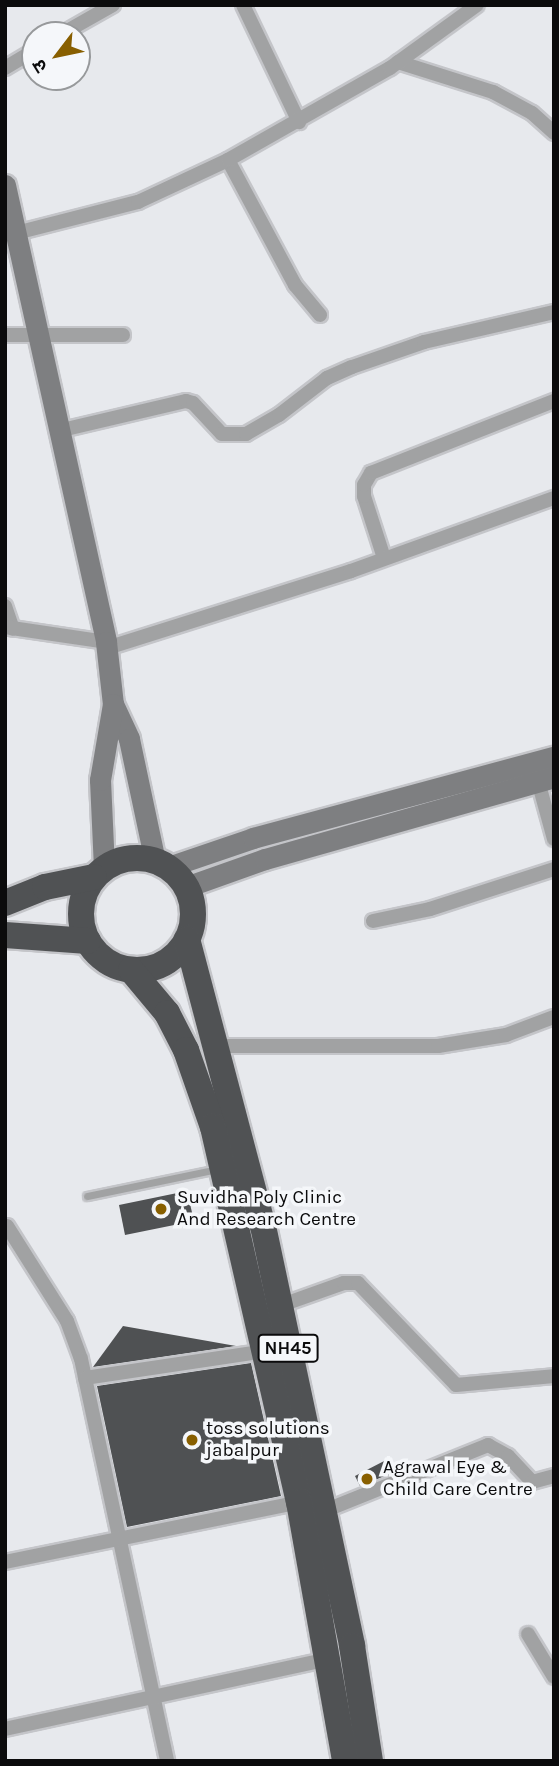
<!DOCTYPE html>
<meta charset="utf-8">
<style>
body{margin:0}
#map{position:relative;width:559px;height:1766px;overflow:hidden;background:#e7e9ed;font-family:Karla,"Noto Sans Devanagari",sans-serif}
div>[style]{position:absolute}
.building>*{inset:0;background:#4f5153}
.roads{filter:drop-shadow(2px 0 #c4c5c9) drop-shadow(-2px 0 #c4c5c9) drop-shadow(0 2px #c4c5c9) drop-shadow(0 -2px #c4c5c9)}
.lane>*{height:7px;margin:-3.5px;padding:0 3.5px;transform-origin:3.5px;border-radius:3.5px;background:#a1a2a3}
.street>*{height:14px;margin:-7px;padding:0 7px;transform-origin:7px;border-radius:7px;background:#a1a2a3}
.secondary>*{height:21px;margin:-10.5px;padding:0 10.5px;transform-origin:10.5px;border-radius:10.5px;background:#7e7f81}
.highway>*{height:26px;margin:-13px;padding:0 13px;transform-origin:13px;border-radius:13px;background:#505254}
.highway>.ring{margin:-13px;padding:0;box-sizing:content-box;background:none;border:26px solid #505254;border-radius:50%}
.dots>*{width:19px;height:19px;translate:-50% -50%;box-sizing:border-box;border:4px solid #f5f7fa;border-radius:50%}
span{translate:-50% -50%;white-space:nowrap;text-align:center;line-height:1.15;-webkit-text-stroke:7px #f5f7fa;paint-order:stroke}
.shield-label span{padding:2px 5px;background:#f5f7fa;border:2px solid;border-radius:5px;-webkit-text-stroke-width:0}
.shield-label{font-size:18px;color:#0b0b0c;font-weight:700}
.poi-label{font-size:19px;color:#0b0b0c}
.left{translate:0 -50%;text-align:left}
.frame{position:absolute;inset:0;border:7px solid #0b0b0c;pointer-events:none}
.north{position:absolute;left:21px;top:21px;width:70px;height:70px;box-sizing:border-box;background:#f5f7fa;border:2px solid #97999b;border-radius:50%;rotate:238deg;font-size:19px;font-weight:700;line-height:28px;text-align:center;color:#0b0b0c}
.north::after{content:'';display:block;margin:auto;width:24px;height:32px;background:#885f00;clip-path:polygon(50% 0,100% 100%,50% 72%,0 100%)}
</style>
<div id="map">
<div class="building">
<i style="clip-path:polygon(187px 1191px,194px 1221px,125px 1235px,119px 1205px)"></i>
<i style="clip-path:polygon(123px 1326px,236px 1346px,93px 1367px)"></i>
<i style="clip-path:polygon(251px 1363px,281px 1496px,127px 1527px,97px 1386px)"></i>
<i style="clip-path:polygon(388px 1459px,395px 1472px,360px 1486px,355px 1476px)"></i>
</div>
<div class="roads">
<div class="lane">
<i style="left:87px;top:1196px;width:133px;rotate:-11.7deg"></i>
</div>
<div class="street">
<i style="left:243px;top:5px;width:130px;rotate:64.4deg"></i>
<i style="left:60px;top:35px;width:61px;rotate:-29.5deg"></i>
<i style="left:398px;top:62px;width:100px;rotate:17.5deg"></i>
<i style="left:493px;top:92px;width:44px;rotate:28.3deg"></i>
<i style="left:532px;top:113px;width:30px;rotate:42deg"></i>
<i style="left:5px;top:68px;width:35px;rotate:-31deg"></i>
<i style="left:228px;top:160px;width:142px;rotate:61.8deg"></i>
<i style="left:295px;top:285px;width:39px;rotate:50deg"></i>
<i style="left:16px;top:233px;width:126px;rotate:-14.3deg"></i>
<i style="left:138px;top:202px;width:99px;rotate:-25deg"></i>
<i style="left:228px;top:160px;width:186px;rotate:-29.6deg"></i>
<i style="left:390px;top:68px;width:107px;rotate:-35.9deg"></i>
<i style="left:5px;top:335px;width:118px"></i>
<i style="left:62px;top:430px;width:127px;rotate:-13.2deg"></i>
<i style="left:186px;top:401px;width:7px;rotate:16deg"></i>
<i style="left:193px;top:403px;width:42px;rotate:46.9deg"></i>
<i style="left:222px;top:434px;width:24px"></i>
<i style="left:246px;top:434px;width:38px;rotate:-30deg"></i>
<i style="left:279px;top:415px;width:61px;rotate:-37.6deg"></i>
<i style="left:327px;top:378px;width:27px;rotate:-24deg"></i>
<i style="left:352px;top:367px;width:76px;rotate:-19.1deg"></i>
<i style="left:424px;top:342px;width:133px;rotate:-13deg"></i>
<i style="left:384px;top:558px;width:65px;rotate:-107.9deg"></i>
<i style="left:364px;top:496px;width:11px;rotate:-90deg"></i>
<i style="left:364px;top:485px;width:14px;rotate:-60deg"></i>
<i style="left:371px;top:473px;width:197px;rotate:-21.5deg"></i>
<i style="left:5px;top:606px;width:24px;rotate:71deg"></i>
<i style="left:5px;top:627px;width:102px;rotate:8.4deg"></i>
<i style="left:107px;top:648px;width:256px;rotate:-17.5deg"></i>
<i style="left:351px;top:571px;width:216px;rotate:-19.8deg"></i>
<i style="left:538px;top:781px;width:60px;rotate:74.6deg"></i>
<i style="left:373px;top:921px;width:58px;rotate:-11.9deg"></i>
<i style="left:430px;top:909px;width:130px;rotate:-17.9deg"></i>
<i style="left:217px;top:1046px;width:221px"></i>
<i style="left:438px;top:1046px;width:69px;rotate:-9.2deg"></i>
<i style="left:506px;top:1035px;width:51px;rotate:-20.6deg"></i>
<i style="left:7px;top:1226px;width:112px;rotate:57.7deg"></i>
<i style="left:67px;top:1321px;width:40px;rotate:69.8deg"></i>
<i style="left:81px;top:1359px;width:411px;rotate:77.9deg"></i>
<i style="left:279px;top:1306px;width:69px;rotate:-19.5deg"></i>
<i style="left:344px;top:1283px;width:14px"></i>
<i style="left:358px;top:1283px;width:141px;rotate:46.1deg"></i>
<i style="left:456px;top:1385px;width:98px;rotate:-5.2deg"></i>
<i style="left:85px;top:1378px;width:182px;rotate:-8.5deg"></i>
<i style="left:324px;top:1511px;width:177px;rotate:-21.9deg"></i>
<i style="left:488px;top:1445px;width:23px;rotate:29deg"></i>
<i style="left:508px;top:1456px;width:35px;rotate:47deg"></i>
<i style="left:532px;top:1482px;width:23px;rotate:-15deg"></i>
<i style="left:5px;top:1562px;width:300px;rotate:-11.5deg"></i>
<i style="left:528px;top:1634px;width:50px;rotate:58.8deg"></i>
<i style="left:5px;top:1729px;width:332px;rotate:-12.2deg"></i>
</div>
<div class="secondary">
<i style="left:5px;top:185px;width:468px;rotate:77.5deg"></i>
<i style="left:106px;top:642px;width:62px;rotate:83.6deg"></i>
<i style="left:113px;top:704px;width:38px;rotate:65deg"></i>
<i style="left:129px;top:739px;width:125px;rotate:78deg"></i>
<i style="left:168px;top:867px;width:90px;rotate:-18.8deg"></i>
<i style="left:253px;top:838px;width:312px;rotate:-15.1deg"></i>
<i style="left:104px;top:868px;width:88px;rotate:-92.6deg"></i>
<i style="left:100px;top:780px;width:77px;rotate:-80.3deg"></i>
<i style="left:186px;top:887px;width:84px;rotate:-19.5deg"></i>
<i style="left:265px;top:859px;width:300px;rotate:-15.8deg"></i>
</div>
<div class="highway">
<i class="ring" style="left:81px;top:858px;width:86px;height:86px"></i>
<i style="left:5px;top:903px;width:43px;rotate:-21.8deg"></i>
<i style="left:45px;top:887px;width:50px;rotate:-11.5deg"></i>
<i style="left:5px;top:935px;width:83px;rotate:4.1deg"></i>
<i style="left:187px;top:939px;width:297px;rotate:75.2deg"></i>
<i style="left:263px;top:1226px;width:429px;rotate:78deg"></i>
<i style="left:352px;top:1646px;width:116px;rotate:81.1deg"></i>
<i style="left:131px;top:970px;width:56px;rotate:50.1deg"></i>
<i style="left:167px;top:1013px;width:42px;rotate:62.8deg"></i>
<i style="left:186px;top:1050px;width:82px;rotate:70.7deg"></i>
<i style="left:213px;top:1127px;width:385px;rotate:77.1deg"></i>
<i style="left:299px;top:1502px;width:263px;rotate:79.9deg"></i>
</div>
</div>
<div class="dots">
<i style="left:161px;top:1209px;background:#885f00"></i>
<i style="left:192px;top:1440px;background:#885f00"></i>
<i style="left:367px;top:1479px;background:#885f00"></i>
</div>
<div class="shield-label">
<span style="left:288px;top:1348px">NH45</span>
</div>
<div class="poi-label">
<span class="left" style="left:177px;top:1209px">Suvidha Poly Clinic<br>And Research Centre</span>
<span class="left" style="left:206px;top:1440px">toss solutions<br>jabalpur</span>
<span class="left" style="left:383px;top:1479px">Agrawal Eye &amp;<br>Child Care Centre</span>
</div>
<div class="frame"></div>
<div class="north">उ</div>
</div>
